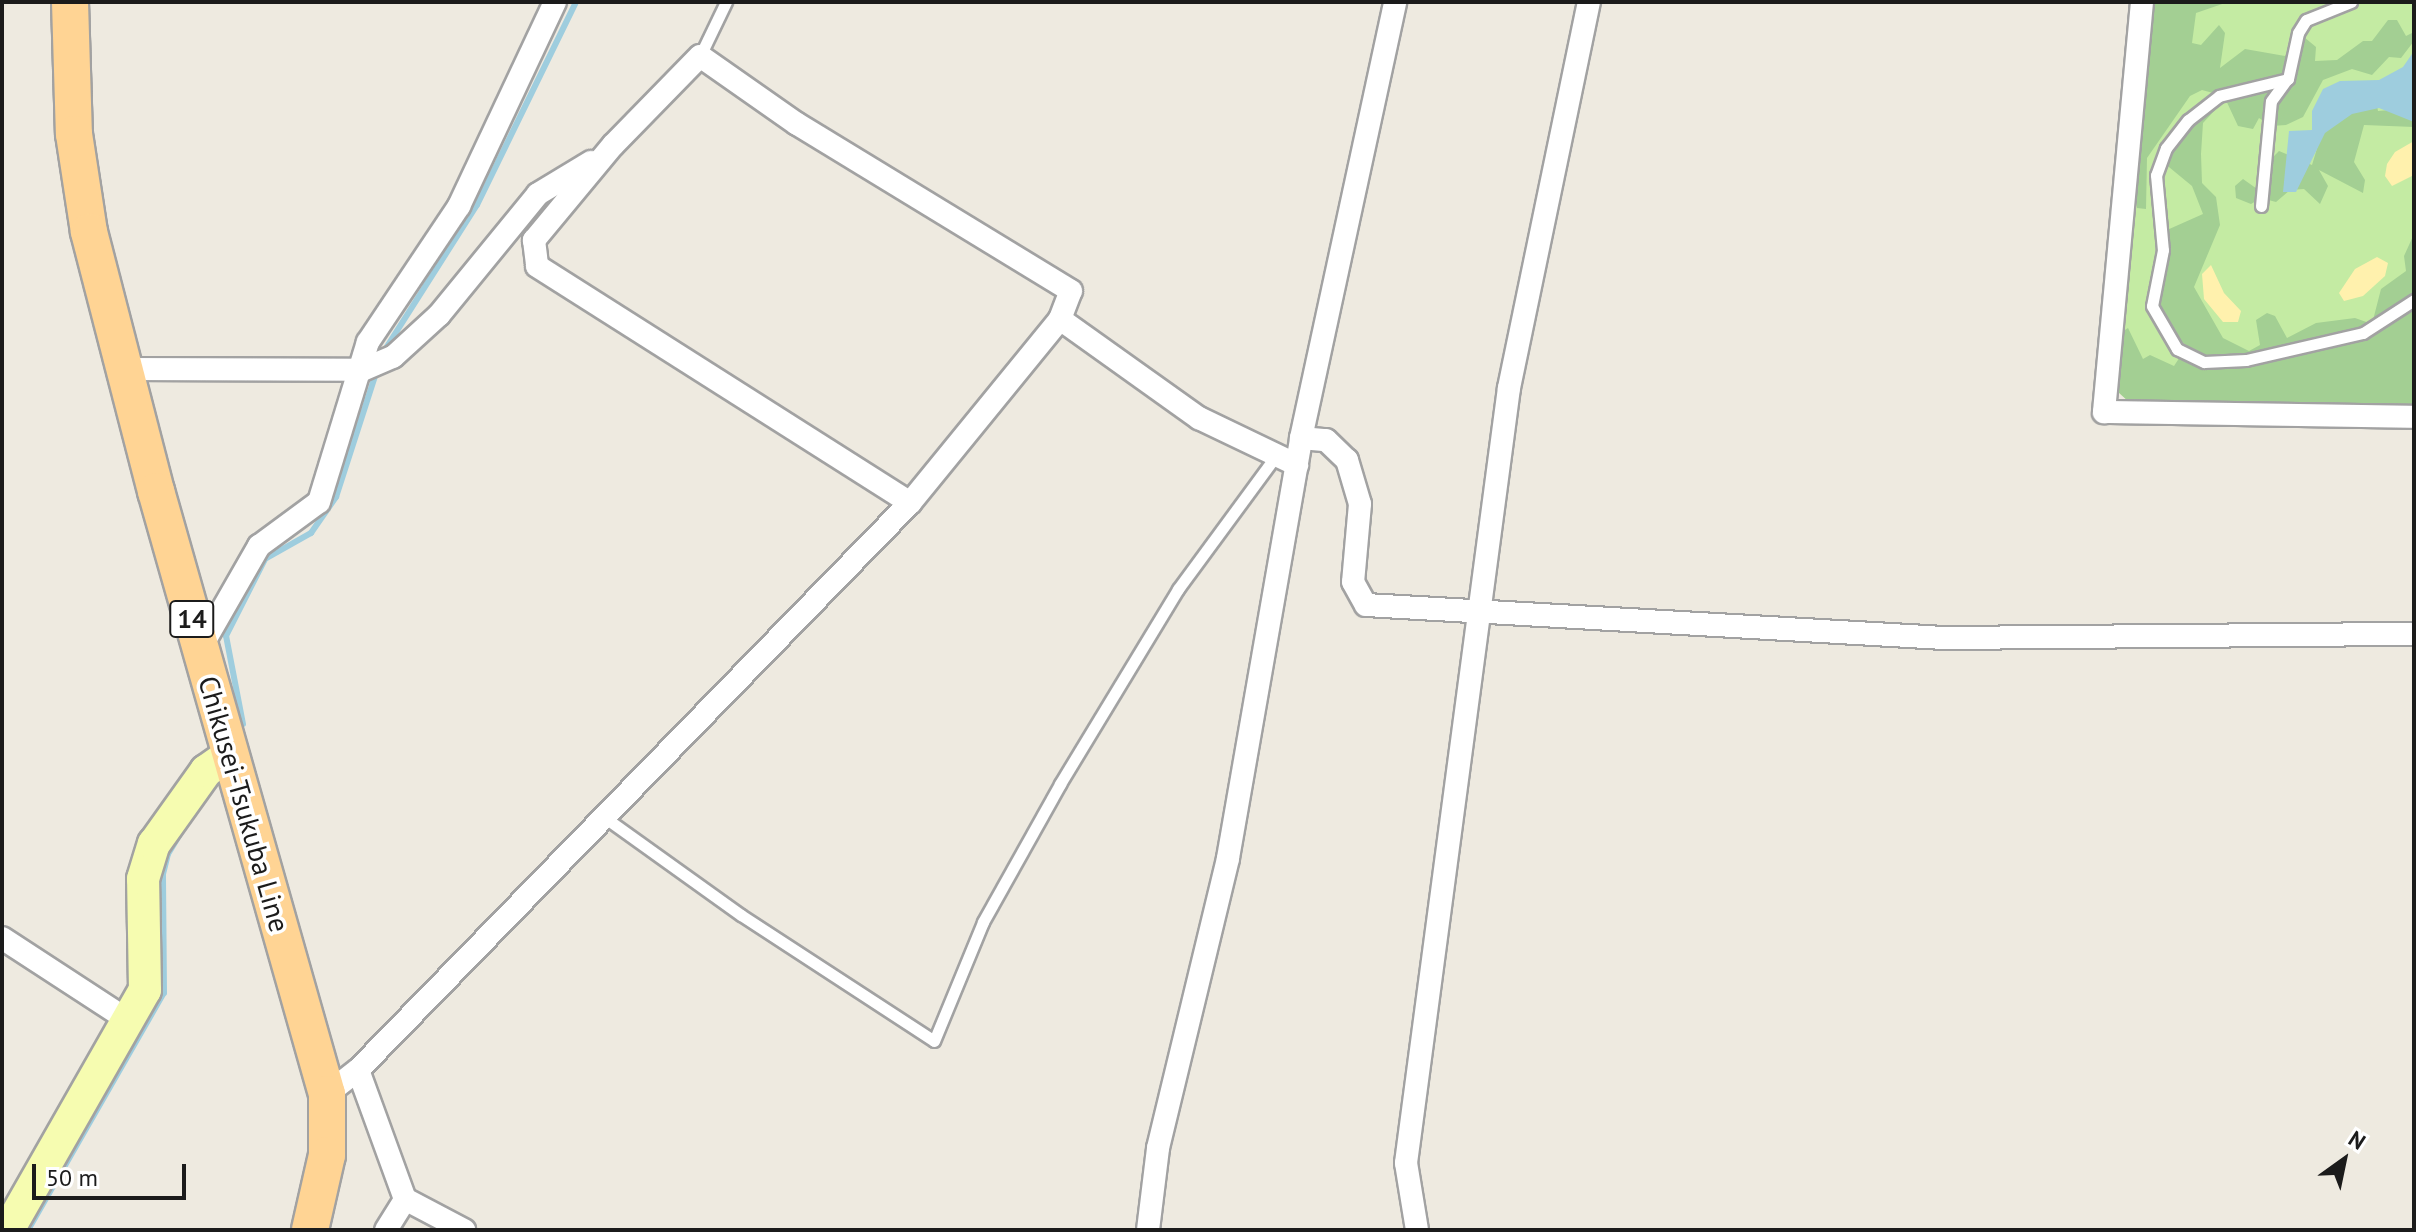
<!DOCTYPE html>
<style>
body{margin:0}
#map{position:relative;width:2416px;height:1232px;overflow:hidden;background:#eeeae0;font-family:"PT Sans",sans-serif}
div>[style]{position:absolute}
.grass>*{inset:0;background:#c4eba3}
.forest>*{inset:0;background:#a3cf93}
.sand>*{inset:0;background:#fff1ad}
.water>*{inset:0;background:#9ecdde}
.stream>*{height:6px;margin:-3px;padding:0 3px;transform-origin:3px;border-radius:3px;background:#9ecdde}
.roads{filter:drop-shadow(2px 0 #a2a2a2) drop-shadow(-2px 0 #a2a2a2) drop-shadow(0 2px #a2a2a2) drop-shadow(0 -2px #a2a2a2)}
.lane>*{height:11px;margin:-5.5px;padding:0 5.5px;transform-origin:5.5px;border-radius:5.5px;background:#fff}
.street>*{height:22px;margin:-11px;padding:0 11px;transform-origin:11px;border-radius:11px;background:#fff}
.secondary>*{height:32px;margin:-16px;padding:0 16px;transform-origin:16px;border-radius:16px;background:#f6fcb0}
.primary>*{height:36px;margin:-18px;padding:0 18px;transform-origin:18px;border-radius:18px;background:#ffd494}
span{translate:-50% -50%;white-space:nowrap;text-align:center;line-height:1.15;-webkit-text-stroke:7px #fff;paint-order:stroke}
.shield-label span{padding:2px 6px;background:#fff;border:2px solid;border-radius:6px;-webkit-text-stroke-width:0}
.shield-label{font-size:26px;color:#1b1b1b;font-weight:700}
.street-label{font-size:28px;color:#1b1b1b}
.frame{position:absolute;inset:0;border:4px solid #1b1b1b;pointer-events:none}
.north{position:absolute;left:2304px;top:1120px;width:80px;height:80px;-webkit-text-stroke:6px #fff;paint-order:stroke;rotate:33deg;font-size:22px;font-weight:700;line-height:32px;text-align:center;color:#1b1b1b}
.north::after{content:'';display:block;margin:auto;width:28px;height:36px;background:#1b1b1b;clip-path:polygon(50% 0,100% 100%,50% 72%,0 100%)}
.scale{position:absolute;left:32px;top:1164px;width:154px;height:36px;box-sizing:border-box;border:4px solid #1b1b1b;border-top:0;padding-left:10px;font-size:24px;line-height:28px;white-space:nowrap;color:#1b1b1b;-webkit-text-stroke:6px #fff;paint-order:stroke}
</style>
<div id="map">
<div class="grass">
<i style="clip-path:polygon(2153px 2px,2414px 2px,2414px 405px,2128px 401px,2117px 391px)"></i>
</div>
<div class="forest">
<i style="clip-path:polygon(2153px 2px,2228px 2px,2196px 13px,2192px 43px,2201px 45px,2219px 25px,2225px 33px,2220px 68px,2245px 49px,2285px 56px,2295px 38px,2304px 37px,2316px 47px,2315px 61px,2337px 60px,2363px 41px,2372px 41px,2388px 20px,2397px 20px,2406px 36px,2414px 32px,2414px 41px,2401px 58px,2389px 57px,2372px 75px,2352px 69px,2323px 80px,2303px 117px,2286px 125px,2271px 126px,2259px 118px,2253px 129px,2238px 126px,2224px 96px,2202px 90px,2190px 96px,2147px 158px,2146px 209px,2137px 208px,2135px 185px)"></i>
<i style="clip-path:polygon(2375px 96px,2378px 111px,2414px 108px,2414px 127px,2364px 125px,2354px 162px,2365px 180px,2363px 193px,2319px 170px,2328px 186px,2320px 204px,2304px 189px,2290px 190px,2276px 202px,2261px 198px,2251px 204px,2236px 198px,2235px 186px,2243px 179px,2260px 191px,2269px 185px,2270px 160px,2279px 151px,2312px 165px,2322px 132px)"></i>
<i style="clip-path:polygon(2200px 104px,2215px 110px,2203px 123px,2201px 154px,2202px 183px,2216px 197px,2220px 225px,2194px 287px,2223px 338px,2249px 351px,2260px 345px,2256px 320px,2267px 313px,2275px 316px,2287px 338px,2316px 323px,2355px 318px,2372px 324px,2381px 289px,2406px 271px,2404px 256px,2414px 234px,2414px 405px,2128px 401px,2117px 391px,2122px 332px,2128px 328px,2143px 359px,2150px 355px,2174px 366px,2187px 346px,2165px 328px,2155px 306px,2161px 296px,2152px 272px,2162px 249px,2158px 234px,2203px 214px,2192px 186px,2158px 158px)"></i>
</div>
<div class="sand">
<i style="clip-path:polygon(2414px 141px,2414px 175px,2392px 186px,2385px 176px,2387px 164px,2395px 152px)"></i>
<i style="clip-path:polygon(2377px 257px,2388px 263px,2385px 276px,2363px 296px,2344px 301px,2339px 293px,2355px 269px)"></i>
<i style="clip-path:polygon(2211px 265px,2224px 293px,2241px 311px,2238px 322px,2223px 322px,2204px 299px,2202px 274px)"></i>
</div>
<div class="water">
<i style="clip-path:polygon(2414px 51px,2414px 122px,2379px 108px,2352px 114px,2325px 133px,2296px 192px,2283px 192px,2289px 131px,2312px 130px,2312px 111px,2323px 89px,2340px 81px,2379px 80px,2403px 67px)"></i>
</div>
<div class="stream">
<i style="left:381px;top:356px;width:179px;rotate:-57.6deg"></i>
<i style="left:477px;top:205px;width:226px;rotate:-64deg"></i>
<i style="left:243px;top:724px;width:90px;rotate:-100.9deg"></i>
<i style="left:226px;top:636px;width:86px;rotate:-63.1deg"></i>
<i style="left:265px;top:559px;width:53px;rotate:-29.5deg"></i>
<i style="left:311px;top:533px;width:44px;rotate:-55.2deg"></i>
<i style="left:336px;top:497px;width:133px;rotate:-72.1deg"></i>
<i style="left:28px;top:1230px;width:273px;rotate:-60.2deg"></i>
<i style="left:164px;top:993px;width:119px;rotate:-90.5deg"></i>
<i style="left:163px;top:874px;width:21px;rotate:-76deg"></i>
<i style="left:168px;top:854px;width:27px;rotate:-59deg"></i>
</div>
<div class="roads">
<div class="lane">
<i style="left:2351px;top:2px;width:48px;rotate:158.2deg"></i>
<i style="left:2306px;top:20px;width:15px;rotate:122deg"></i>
<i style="left:2298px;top:33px;width:47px;rotate:102.3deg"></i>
<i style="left:2288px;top:79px;width:71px;rotate:166.2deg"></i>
<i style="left:2219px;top:96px;width:39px;rotate:142deg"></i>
<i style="left:2188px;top:120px;width:36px;rotate:128deg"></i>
<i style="left:2166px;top:148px;width:29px;rotate:110deg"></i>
<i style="left:2156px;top:175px;width:75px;rotate:84.7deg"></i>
<i style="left:2163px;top:250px;width:57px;rotate:101.1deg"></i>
<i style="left:2152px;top:306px;width:50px;rotate:59.8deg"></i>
<i style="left:2177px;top:349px;width:30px;rotate:26deg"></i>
<i style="left:2204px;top:362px;width:42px;rotate:-2.7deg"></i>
<i style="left:2246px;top:360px;width:120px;rotate:-13deg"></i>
<i style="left:2363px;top:333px;width:61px;rotate:-32.9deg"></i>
<i style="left:700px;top:56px;width:60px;rotate:-64.3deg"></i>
<i style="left:2261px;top:206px;width:105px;rotate:-84.6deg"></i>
<i style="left:2271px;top:101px;width:26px;rotate:-54deg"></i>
<i style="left:604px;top:817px;width:168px;rotate:35.6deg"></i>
<i style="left:741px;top:915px;width:230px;rotate:33.1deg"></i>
<i style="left:934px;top:1041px;width:129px;rotate:-67.6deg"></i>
<i style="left:983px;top:922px;width:158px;rotate:-60.8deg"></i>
<i style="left:1060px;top:784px;width:228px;rotate:-58.8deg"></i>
<i style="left:1178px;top:589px;width:164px;rotate:-53.7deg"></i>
</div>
<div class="street">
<i style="left:2142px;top:2px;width:412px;rotate:95.3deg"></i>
<i style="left:2104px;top:412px;width:310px;rotate:0.9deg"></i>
<i style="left:1060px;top:319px;width:171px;rotate:35.5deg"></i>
<i style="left:1199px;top:418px;width:109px;rotate:25.6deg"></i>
<i style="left:125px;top:369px;width:237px;rotate:0.2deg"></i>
<i style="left:362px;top:370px;width:34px;rotate:-23deg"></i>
<i style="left:393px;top:357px;width:62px;rotate:-42.4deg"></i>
<i style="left:439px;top:315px;width:156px;rotate:-50.7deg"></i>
<i style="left:538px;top:194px;width:62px;rotate:-31.1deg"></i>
<i style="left:1301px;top:438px;width:25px;rotate:5deg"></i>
<i style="left:1326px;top:440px;width:29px;rotate:44deg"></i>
<i style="left:1347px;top:460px;width:46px;rotate:73.5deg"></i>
<i style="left:1360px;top:504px;width:78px;rotate:95.1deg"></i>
<i style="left:1353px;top:582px;width:26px;rotate:61deg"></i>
<i style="left:1366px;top:605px;width:578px;rotate:3.27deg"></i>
<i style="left:1943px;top:638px;width:471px;rotate:-0.5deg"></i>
<i style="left:200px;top:649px;width:119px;rotate:-60.2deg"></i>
<i style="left:259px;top:546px;width:74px;rotate:-36.3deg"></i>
<i style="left:319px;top:502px;width:167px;rotate:-73deg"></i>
<i style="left:368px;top:342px;width:164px;rotate:-56.2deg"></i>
<i style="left:459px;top:206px;width:225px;rotate:-64.8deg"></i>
<i style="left:2px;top:938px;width:154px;rotate:33.1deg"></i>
<i style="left:358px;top:1070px;width:137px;rotate:70deg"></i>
<i style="left:405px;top:1199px;width:67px;rotate:27.7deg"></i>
<i style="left:327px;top:1094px;width:39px;rotate:-38deg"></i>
<i style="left:358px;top:1070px;width:791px;rotate:-45.77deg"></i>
<i style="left:910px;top:503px;width:237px;rotate:-50.8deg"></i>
<i style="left:1060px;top:319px;width:30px;rotate:-69deg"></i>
<i style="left:1071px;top:291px;width:321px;rotate:-148.6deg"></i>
<i style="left:797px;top:124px;width:118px;rotate:-145deg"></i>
<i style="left:700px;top:56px;width:124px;rotate:134.3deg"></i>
<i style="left:613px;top:145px;width:124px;rotate:129.7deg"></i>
<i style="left:534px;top:240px;width:26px;rotate:83deg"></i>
<i style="left:537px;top:266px;width:442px;rotate:32.4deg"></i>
<i style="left:386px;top:1230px;width:36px;rotate:-58deg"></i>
<i style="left:1148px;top:1230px;width:83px;rotate:-83deg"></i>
<i style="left:1158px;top:1148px;width:298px;rotate:-76.4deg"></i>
<i style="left:1228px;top:858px;width:426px;rotate:-80.1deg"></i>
<i style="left:1301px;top:438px;width:446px;rotate:-77.8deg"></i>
<i style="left:1417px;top:1230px;width:68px;rotate:-99.3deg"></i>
<i style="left:1406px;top:1163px;width:782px;rotate:-82.43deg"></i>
<i style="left:1509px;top:388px;width:394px;rotate:-78.3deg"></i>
</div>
<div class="secondary">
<i style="left:8px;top:1230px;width:276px;rotate:-60.3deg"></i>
<i style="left:145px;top:990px;width:111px;rotate:-91deg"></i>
<i style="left:143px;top:879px;width:37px;rotate:-73deg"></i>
<i style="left:154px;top:844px;width:90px;rotate:-54.5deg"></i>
<i style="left:206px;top:771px;width:29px;rotate:-35deg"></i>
</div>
<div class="primary">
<i style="left:70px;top:2px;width:132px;rotate:88.3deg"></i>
<i style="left:74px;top:134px;width:99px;rotate:81.3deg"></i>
<i style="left:89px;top:232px;width:268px;rotate:75.5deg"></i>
<i style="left:156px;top:491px;width:627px;rotate:74.17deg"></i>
<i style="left:327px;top:1094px;width:61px;rotate:90deg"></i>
<i style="left:327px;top:1155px;width:77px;rotate:102.8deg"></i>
</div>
</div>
<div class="shield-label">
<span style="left:192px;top:619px">14</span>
</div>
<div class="street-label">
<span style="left:244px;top:804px;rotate:74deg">Chikusei-Tsukuba Line</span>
</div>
<div class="frame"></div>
<div class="north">N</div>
<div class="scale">50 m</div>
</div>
